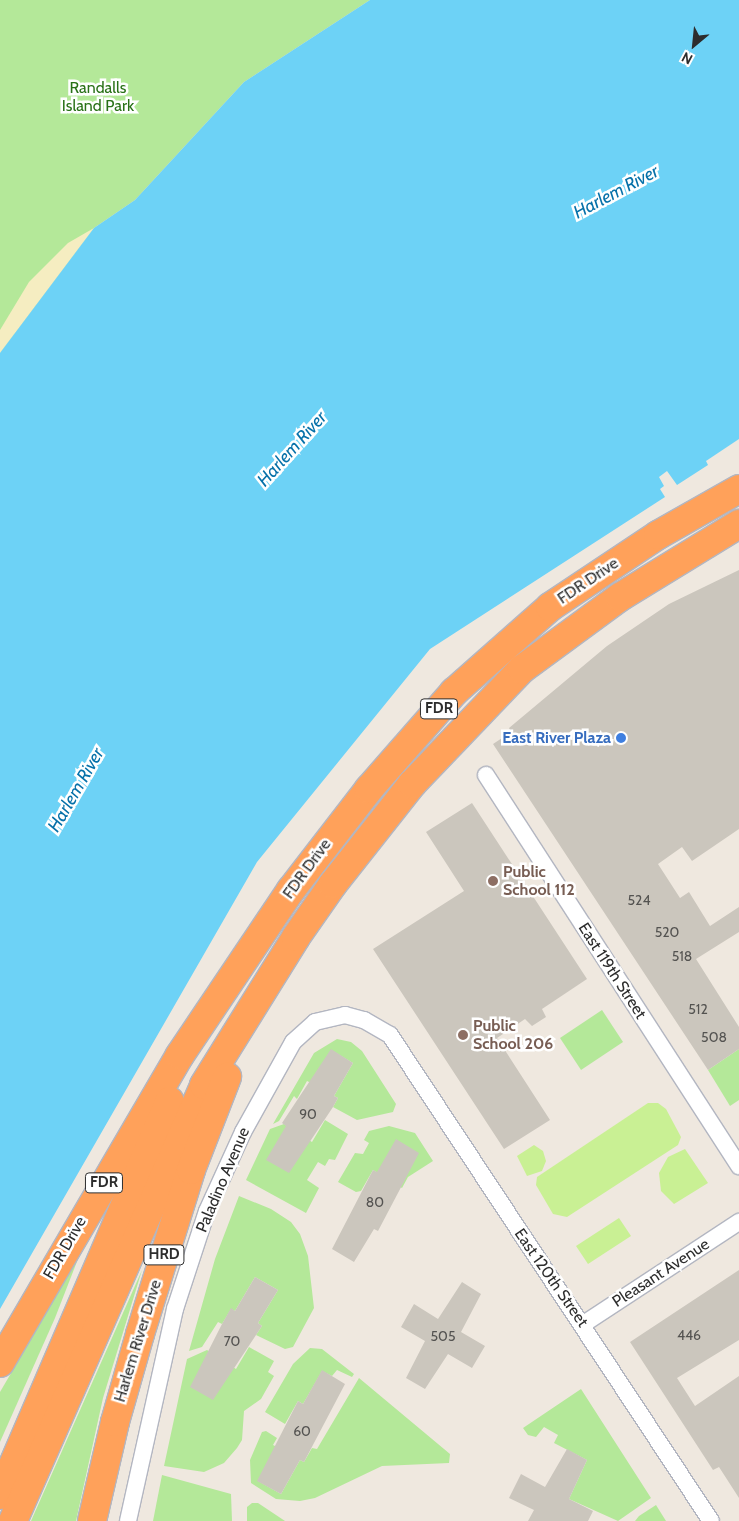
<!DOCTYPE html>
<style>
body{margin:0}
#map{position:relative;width:739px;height:1521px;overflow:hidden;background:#efe8df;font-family:Cabin,sans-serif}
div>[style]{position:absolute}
.green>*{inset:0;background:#b4e899}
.sand>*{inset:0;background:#f5edc1}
.pitch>*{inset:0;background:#c9f094}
.water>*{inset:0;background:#6dd2f6}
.building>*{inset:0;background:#cbc6bd}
.roads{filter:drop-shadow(1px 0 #b3b6c1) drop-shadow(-1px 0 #b3b6c1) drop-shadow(0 1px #b3b6c1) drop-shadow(0 -1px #b3b6c1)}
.minor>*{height:16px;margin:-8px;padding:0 8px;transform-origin:8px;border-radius:8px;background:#fff}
.motorway>*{height:28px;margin:-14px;padding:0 14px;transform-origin:14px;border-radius:14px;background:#ffa15a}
.dots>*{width:14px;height:14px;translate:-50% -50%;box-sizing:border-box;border:2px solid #fff;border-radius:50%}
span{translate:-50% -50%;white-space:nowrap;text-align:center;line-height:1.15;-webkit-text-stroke:5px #fff;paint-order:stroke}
.number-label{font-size:14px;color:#545351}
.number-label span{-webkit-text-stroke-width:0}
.shield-label span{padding:1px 4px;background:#fff;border:1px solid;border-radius:4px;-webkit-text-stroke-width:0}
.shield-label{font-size:15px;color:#2d2d2d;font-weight:700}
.park-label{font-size:16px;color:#297117}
.street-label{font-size:16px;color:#2d2d2d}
.shop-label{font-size:16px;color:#366cbe;font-weight:700}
.right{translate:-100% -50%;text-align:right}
.education-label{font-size:16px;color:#785e54;font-weight:700}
.left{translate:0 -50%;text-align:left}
.water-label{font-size:18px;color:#0671a9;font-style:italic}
.north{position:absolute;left:669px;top:20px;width:50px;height:50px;-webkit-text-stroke:4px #fff;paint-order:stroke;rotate:208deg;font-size:14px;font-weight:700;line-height:20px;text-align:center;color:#2d2d2d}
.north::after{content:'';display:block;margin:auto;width:18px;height:22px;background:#2d2d2d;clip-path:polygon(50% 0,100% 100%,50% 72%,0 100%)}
</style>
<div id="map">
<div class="green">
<i style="clip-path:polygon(0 0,370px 0,244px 82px,135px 200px,94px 228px,0 353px)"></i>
<i style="clip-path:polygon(602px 1010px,623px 1042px,581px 1070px,560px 1038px)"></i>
<i style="clip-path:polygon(337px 1039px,351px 1042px,362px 1051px,396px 1104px,393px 1112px,357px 1120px,333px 1107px,338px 1098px,334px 1096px,353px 1063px,331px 1050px,311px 1083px,307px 1081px,297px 1099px,294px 1096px,279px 1121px,273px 1124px,314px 1053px)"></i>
<i style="clip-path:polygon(739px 1049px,739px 1100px,730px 1106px,708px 1070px)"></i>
<i style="clip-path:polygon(325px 1120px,348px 1134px,335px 1160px,329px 1159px,325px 1166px,318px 1162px,307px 1180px,319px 1188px,306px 1213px,246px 1180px,270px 1129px,284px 1124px,312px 1142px)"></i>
<i style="clip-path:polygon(389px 1126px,415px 1133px,433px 1161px,408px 1177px,402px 1188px,373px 1170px,361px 1191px,356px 1192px,338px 1182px,355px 1153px,363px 1154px,369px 1143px,364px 1140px,369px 1131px)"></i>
<i style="clip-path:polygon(239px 1196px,271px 1209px,291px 1222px,300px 1234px,308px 1256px,314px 1308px,293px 1347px,285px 1349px,256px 1335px,262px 1326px,258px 1323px,278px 1290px,255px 1277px,235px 1311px,231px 1309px,222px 1324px,218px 1322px,202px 1347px,189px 1351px,215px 1259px)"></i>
<i style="clip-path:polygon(78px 1259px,55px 1318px,0 1442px,0 1392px)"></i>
<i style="clip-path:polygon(142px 1270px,103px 1398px,76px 1521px,31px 1521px)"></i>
<i style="clip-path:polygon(249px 1347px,274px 1361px,268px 1372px,274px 1376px,261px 1399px,244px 1411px,242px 1440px,237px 1448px,224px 1463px,204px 1472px,164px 1466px,187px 1359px,207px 1350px,236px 1369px)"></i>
<i style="clip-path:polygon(310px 1348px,322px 1349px,354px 1374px,352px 1377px,337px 1370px,332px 1376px,322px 1371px,303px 1404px,298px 1401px,285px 1424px,265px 1412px,293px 1364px)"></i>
<i style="clip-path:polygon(359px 1378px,450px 1454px,449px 1463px,382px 1466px,315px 1498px,300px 1501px,276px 1499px,251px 1483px,250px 1460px,262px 1432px,266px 1431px,277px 1438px,273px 1445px,277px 1447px,258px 1481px,281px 1494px,300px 1460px,304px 1462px,312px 1448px,317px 1449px)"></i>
<i style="clip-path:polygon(581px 1389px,651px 1498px,618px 1521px,569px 1499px,587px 1460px,554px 1443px,558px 1435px,544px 1427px,536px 1437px,528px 1435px,523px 1428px)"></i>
<i style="clip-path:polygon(162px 1475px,231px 1494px,232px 1521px,153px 1521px)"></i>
<i style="clip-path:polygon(252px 1503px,258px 1503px,285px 1521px,247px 1521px,247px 1507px)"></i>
<i style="clip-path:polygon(656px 1505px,666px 1521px,635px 1521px,639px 1516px)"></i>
</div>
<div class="sand">
<i style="clip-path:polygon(94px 228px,0 353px,0 330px,29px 282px,68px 243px)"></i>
</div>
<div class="pitch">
<i style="clip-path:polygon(648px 1103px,658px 1103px,666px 1109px,681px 1137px,678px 1145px,567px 1217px,553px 1214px,536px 1185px,537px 1177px)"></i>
<i style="clip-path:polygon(534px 1145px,543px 1151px,546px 1161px,542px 1171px,527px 1176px,517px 1156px)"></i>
<i style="clip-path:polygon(685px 1149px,708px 1183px,674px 1204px,661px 1191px,659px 1173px,668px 1157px)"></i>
<i style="clip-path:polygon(619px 1218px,631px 1236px,588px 1264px,576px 1246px)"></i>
</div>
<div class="water">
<i style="clip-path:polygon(370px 0,739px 0,739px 439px,706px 461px,708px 465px,677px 485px,667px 471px,659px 477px,664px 486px,660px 489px,665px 497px,430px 649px,257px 862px,0 1309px,0 353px,94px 228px,135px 200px,244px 82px)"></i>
</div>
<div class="building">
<i style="clip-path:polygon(739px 570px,739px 829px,692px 861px,682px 847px,658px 864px,680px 898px,689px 892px,710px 926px,739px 907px,739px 932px,696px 959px,739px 1027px,739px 1049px,708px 1070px,493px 744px,511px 732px,509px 728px,607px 646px,669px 604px)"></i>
<i style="clip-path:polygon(472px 803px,587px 979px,542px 1009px,546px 1017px,532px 1026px,525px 1019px,497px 1038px,550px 1120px,504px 1149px,373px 949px,464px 891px,426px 832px)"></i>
<i style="clip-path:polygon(331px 1049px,353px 1063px,334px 1096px,338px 1098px,333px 1107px,289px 1173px,266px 1160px,286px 1126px,282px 1123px)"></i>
<i style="clip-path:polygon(396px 1139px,419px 1153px,378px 1231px,374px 1229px,354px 1262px,332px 1249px,373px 1170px,377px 1172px)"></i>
<i style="clip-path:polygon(739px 1270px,739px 1340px,677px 1378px,695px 1406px,739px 1376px,739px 1498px,719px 1467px,713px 1470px,630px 1342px)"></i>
<i style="clip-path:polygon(255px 1277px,278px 1290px,258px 1323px,262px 1326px,256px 1335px,213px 1400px,190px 1387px,222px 1324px,231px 1308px,235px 1311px)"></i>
<i style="clip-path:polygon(462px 1282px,481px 1294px,461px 1332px,485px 1346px,472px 1368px,448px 1354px,425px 1389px,406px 1378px,425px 1341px,401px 1327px,414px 1304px,438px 1319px)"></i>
<i style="clip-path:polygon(322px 1370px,345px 1384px,304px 1462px,300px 1460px,281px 1494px,257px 1481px,298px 1401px,303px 1404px)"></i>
<i style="clip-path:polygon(567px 1449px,587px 1460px,569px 1499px,593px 1511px,588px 1521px,528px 1521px,534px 1510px,509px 1498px,521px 1474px,545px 1487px)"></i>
</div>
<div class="roads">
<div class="minor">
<i style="left:486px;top:775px;width:466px;rotate:57.1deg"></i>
<i style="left:582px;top:1325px;width:188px;rotate:-33.3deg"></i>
<i style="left:128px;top:1521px;width:217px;rotate:-77.5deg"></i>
<i style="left:175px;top:1309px;width:103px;rotate:-71.9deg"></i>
<i style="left:207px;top:1211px;width:87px;rotate:-65.5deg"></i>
<i style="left:243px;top:1132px;width:103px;rotate:-60.9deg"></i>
<i style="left:293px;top:1042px;width:30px;rotate:-42deg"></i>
<i style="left:315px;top:1022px;width:31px;rotate:-13deg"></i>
<i style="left:345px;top:1015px;width:20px;rotate:15deg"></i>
<i style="left:364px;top:1020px;width:30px;rotate:30deg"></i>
<i style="left:390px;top:1035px;width:582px;rotate:56.56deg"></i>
</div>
<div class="motorway">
<i style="left:0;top:1363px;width:357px;rotate:-59.7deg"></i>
<i style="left:180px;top:1055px;width:199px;rotate:-56.1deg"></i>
<i style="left:291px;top:890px;width:128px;rotate:-52.3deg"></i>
<i style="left:369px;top:789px;width:129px;rotate:-48.8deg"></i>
<i style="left:454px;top:692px;width:128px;rotate:-41.5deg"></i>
<i style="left:550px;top:607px;width:130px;rotate:-33.7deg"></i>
<i style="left:658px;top:535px;width:93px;rotate:-29.6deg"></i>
<i style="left:0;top:1495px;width:429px;rotate:-66.7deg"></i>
<i style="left:13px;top:1521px;width:476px;rotate:-66.3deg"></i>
<i style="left:204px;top:1085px;width:174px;rotate:-58.1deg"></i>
<i style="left:296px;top:937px;width:65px;rotate:-55.1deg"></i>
<i style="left:333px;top:884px;width:127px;rotate:-51.7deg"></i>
<i style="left:412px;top:784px;width:159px;rotate:-46.3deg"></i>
<i style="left:522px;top:669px;width:122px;rotate:-36.3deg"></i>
<i style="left:620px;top:597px;width:140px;rotate:-31.5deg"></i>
<i style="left:92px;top:1521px;width:102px;rotate:-76.9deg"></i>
<i style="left:115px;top:1422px;width:91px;rotate:-74.1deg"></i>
<i style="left:140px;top:1334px;width:172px;rotate:-72.7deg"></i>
<i style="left:191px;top:1170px;width:100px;rotate:-68.8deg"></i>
</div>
</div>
<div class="dots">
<i style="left:621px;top:738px;background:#3f7fe0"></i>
<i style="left:493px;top:881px;background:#8d6e63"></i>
<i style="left:463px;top:1035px;background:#8d6e63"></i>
</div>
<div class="number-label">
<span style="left:639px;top:900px">524</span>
<span style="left:667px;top:932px">520</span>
<span style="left:682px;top:956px">518</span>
<span style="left:698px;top:1009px">512</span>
<span style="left:714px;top:1037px">508</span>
<span style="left:308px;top:1114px">90</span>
<span style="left:375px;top:1202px">80</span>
<span style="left:689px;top:1335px">446</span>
<span style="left:443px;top:1336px">505</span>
<span style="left:232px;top:1341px">70</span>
<span style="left:302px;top:1431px">60</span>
</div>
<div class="shield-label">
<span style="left:439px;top:709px">FDR</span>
<span style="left:104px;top:1183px">FDR</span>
<span style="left:164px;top:1255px">HRD</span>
</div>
<div class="park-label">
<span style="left:98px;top:97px">Randalls<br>Island Park</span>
</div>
<div class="street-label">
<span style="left:588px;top:581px;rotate:-34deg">FDR Drive</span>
<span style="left:307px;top:869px;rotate:-54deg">FDR Drive</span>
<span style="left:612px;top:971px;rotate:57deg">East 119th Street</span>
<span style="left:223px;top:1180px;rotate:-67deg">Paladino Avenue</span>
<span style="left:65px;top:1248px;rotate:-60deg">FDR Drive</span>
<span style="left:661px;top:1273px;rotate:-33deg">Pleasant Avenue</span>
<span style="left:551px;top:1278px;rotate:55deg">East 120th Street</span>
<span style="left:138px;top:1341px;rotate:-73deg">Harlem River Drive</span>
</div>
<div class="shop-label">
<span class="right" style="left:611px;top:738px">East River Plaza</span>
</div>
<div class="education-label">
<span class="left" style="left:503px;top:881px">Public<br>School 112</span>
<span class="left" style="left:473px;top:1035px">Public<br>School 206</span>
</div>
<div class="water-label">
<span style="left:616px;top:192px;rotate:-28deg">Harlem River</span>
<span style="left:292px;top:449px;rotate:-48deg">Harlem River</span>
<span style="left:76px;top:790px;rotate:-60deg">Harlem River</span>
</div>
<div class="north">N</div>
</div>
